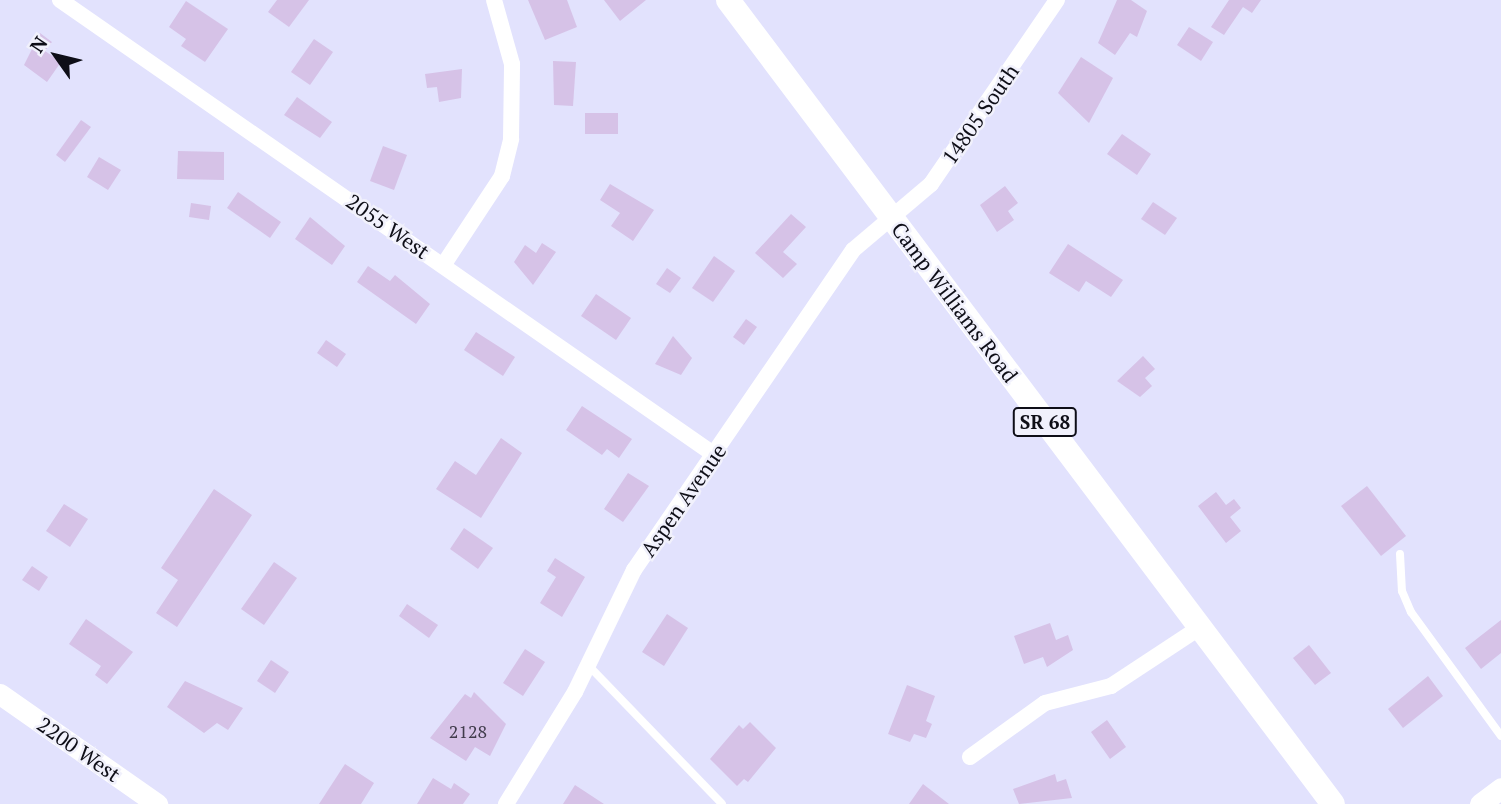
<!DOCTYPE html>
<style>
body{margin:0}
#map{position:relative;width:1501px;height:804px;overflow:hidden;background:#e2e2fd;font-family:"PT Serif",serif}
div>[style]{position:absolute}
.building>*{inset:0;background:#d6c2e7}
.lane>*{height:8px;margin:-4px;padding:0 4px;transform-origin:4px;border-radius:4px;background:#fff}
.street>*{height:16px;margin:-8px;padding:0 8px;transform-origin:8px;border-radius:8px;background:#fff}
.secondary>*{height:21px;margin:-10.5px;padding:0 10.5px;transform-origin:10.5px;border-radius:10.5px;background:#fff}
.primary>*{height:24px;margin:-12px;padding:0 12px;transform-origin:12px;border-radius:12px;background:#fff}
span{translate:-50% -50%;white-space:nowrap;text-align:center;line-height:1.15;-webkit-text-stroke:5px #f1f1fc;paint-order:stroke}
.number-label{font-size:18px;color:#403b4b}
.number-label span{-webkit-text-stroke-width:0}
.shield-label span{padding:2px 5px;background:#f1f1fc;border:2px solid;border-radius:5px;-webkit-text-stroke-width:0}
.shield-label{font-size:19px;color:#0e0e17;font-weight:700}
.street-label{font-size:21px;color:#0e0e17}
.north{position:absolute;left:21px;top:21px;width:70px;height:70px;-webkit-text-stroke:5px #f1f1fc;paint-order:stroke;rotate:304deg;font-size:19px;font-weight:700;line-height:28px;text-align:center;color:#0e0e17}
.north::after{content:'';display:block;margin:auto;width:24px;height:32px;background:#0e0e17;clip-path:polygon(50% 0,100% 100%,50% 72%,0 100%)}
</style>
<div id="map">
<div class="building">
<i style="clip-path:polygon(277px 0,309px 0,289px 27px,268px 12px)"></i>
<i style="clip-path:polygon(528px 0,567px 0,577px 27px,545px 40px)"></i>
<i style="clip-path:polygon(604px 0,646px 0,620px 21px)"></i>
<i style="clip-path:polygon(1117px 0,1131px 0,1147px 11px,1137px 37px,1130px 33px,1115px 55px,1098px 43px)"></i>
<i style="clip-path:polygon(1229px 0,1261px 0,1252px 13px,1243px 7px,1224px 35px,1211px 27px)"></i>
<i style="clip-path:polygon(186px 1px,228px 29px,205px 62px,181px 46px,186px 39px,169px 27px)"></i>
<i style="clip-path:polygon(1189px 27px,1213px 42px,1201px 61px,1177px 45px)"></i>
<i style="clip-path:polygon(40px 33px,52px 42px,45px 51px,61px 62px,47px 82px,24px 65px)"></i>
<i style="clip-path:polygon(314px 39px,333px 52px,310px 85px,291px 72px)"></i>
<i style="clip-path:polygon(1081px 57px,1113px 78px,1089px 123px,1058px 93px)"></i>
<i style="clip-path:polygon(553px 61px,576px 62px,573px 106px,554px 105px)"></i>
<i style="clip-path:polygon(462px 69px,461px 98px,439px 102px,437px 87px,427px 88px,425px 74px)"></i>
<i style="clip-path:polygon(297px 97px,332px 122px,320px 138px,284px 115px)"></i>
<i style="clip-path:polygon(585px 113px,618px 113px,618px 134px,585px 134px)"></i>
<i style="clip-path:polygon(81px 120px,91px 127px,65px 162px,56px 155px)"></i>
<i style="clip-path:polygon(1122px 134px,1151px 154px,1137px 175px,1107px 154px)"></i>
<i style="clip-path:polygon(383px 146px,407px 155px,394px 190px,370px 181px)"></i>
<i style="clip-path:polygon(178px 151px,224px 152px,224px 180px,177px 179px)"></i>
<i style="clip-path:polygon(99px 157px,121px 170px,108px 190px,87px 177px)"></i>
<i style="clip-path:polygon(610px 184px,654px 210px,633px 241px,611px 226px,620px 213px,600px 200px)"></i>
<i style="clip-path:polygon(1005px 186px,1018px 203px,1008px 211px,1014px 220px,997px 232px,980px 205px)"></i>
<i style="clip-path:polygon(238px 192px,281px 222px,270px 238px,227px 208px)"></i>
<i style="clip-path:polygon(1153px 202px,1177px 218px,1165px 235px,1141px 219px)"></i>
<i style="clip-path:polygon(191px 203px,211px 206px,209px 220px,189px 217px)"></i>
<i style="clip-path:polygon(791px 214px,806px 227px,783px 252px,797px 264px,783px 278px,755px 253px)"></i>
<i style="clip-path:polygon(310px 217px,345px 246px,332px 265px,295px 239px)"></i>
<i style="clip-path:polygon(542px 243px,556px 252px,533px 285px,514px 262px,525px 245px,536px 253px)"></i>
<i style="clip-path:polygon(1068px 244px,1123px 280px,1111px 297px,1086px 281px,1079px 292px,1049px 273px)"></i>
<i style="clip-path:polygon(714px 256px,735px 271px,713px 302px,692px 288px)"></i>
<i style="clip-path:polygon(368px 266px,390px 281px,395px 275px,430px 304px,416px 324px,357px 282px)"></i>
<i style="clip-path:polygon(667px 268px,681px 278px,670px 293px,656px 284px)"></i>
<i style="clip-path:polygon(596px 294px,631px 318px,616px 340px,581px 316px)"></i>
<i style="clip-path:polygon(746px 319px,757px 327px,744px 345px,733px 337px)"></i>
<i style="clip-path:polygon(476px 332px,515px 357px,503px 376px,464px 350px)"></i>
<i style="clip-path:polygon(673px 336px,692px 358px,681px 375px,655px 364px)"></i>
<i style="clip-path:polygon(326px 340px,346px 354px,337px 367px,317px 353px)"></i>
<i style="clip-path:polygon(1143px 356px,1155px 369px,1145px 378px,1152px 386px,1140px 397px,1117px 381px)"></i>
<i style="clip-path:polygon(582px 406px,632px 439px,619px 458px,607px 449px,602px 455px,566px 430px)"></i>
<i style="clip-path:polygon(501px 438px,522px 453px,481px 518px,436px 489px,455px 461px,476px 475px)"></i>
<i style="clip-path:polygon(628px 473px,649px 486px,623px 522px,604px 509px)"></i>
<i style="clip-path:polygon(1367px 486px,1406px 536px,1381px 556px,1341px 506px)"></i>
<i style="clip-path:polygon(214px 489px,252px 515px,177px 627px,156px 613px,178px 580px,161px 568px)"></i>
<i style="clip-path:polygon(1216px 492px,1226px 505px,1234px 499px,1241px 508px,1230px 517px,1241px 531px,1226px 543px,1198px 506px)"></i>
<i style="clip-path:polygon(64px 504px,88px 519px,70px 547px,46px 531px)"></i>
<i style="clip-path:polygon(464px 528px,493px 548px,478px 569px,450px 549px)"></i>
<i style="clip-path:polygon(555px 558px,585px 577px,562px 617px,540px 603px,556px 577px,547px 571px)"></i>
<i style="clip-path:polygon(274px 562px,297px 578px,264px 625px,241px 609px)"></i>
<i style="clip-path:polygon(32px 566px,48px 577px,39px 591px,22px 580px)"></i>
<i style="clip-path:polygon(407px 604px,438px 625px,429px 638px,399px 616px)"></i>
<i style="clip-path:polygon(667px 614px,688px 628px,664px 666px,642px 652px)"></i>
<i style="clip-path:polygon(86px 619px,133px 652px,107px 684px,95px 675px,101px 666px,69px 644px)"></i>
<i style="clip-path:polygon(1501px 620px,1501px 653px,1481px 669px,1465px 648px)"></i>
<i style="clip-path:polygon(1050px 623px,1056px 640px,1068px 635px,1073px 650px,1047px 667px,1043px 657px,1024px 664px,1014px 636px)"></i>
<i style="clip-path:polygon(1309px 645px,1331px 673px,1315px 685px,1293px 658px)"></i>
<i style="clip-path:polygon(525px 649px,545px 662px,523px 696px,503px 683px)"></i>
<i style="clip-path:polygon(271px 660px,289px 672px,275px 693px,257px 681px)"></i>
<i style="clip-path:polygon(1428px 676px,1443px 696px,1403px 728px,1388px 709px)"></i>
<i style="clip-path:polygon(185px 681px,243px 708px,228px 730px,217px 723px,204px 733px,167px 707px)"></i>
<i style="clip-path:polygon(907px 685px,935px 696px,926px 721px,932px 724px,926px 738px,914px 734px,910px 742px,888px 734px)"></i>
<i style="clip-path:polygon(474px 692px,506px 724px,490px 756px,475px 747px,466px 761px,430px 738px,465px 694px,471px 698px)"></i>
<i style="clip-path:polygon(1107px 720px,1126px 747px,1110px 759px,1091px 732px)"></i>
<i style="clip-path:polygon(750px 722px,776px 748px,748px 782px,744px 779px,737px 786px,710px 759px,739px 725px,743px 729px)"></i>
<i style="clip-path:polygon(345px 764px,374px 783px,361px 804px,319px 804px)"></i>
<i style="clip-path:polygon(1055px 774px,1057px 782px,1066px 779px,1072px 798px,1019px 804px,1013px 789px)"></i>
<i style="clip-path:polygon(433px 778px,451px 789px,454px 783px,470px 794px,463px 804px,417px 804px)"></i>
<i style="clip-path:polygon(923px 784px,949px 804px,909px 804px)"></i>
<i style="clip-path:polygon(575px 785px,604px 804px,563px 804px)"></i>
</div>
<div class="lane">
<i style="left:1400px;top:554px;width:37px;rotate:87deg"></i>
<i style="left:1402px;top:591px;width:23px;rotate:67deg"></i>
<i style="left:1411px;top:612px;width:153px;rotate:54deg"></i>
<i style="left:587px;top:664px;width:194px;rotate:46deg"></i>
</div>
<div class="street">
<i style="left:60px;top:0;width:798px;rotate:34.79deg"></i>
<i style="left:444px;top:264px;width:105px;rotate:-56.6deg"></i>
<i style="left:502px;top:176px;width:38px;rotate:-76deg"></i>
<i style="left:511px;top:139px;width:75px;rotate:-89.2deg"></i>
<i style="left:512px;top:64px;width:66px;rotate:-105.7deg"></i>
<i style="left:970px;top:757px;width:92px;rotate:-35.8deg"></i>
<i style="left:1045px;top:703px;width:68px;rotate:-14.4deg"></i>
<i style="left:1111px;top:686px;width:105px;rotate:-33.4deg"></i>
<i style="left:506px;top:804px;width:132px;rotate:-58.4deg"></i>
<i style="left:575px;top:692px;width:136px;rotate:-64.2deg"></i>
<i style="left:634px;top:570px;width:388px;rotate:-55.6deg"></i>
<i style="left:853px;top:250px;width:102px;rotate:-40.2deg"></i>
<i style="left:931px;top:184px;width:223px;rotate:-55.6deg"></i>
</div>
<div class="secondary">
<i style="left:0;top:694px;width:192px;rotate:35deg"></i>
<i style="left:1480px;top:804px;width:26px;rotate:-37deg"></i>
</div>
<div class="primary">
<i style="left:728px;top:0;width:1006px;rotate:53.04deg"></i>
</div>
<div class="number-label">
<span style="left:468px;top:731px">2128</span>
</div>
<div class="shield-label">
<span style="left:1045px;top:422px">SR 68</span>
</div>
<div class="street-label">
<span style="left:980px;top:114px;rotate:-55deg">14805 South</span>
<span style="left:388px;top:226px;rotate:35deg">2055 West</span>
<span style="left:955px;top:302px;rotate:53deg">Camp Williams Road</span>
<span style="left:683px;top:500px;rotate:-55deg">Aspen Avenue</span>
<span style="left:79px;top:749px;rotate:35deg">2200 West</span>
</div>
<div class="north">N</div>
</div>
